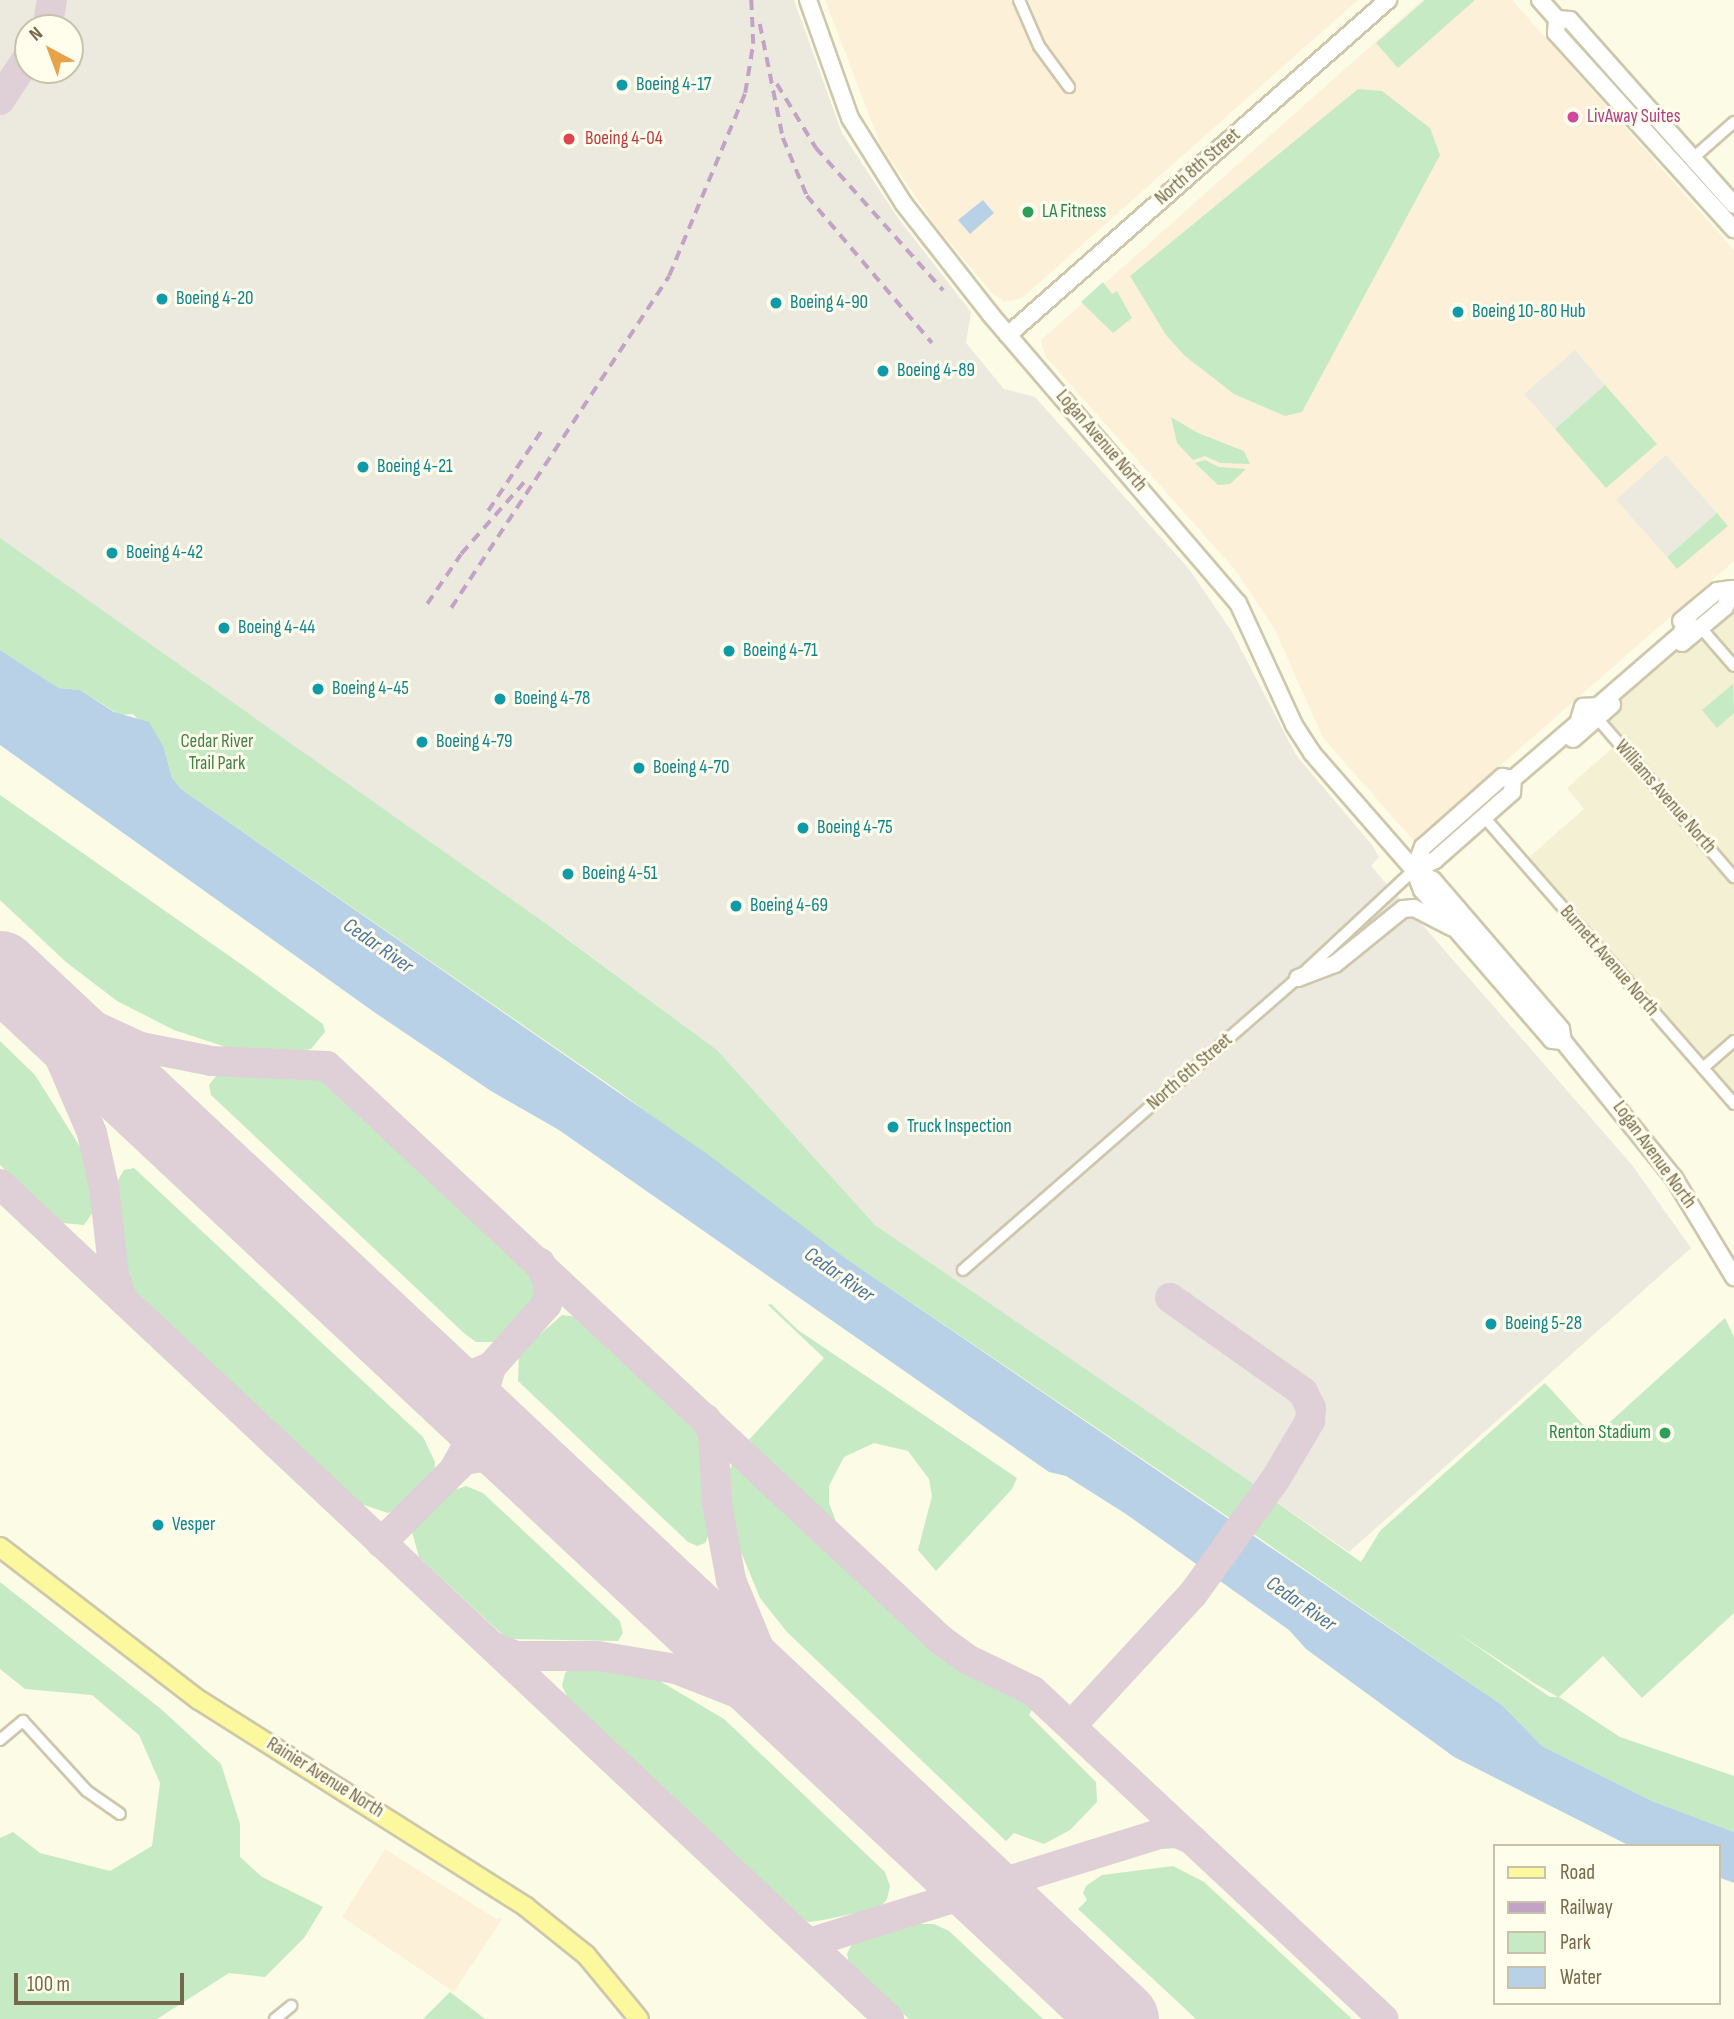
<!DOCTYPE html>
<style>
body{margin:0}
#map{position:relative;width:1734px;height:2019px;overflow:hidden;background:#fcfbe5;font-family:"Sofia Sans Condensed",sans-serif}
div>[style]{position:absolute}
.residential>*{inset:0;background:#f4f0d4}
.commercial>*{inset:0;background:#fdf0d9}
.industrial>*{inset:0;background:#eceadf}
.green>*{inset:0;background:#c6eac3}
.water>*{inset:0;background:#b9d1e6}
.pier>*{inset:0;background:#fcfbe5}
.taxiway>*{height:30px;margin:-15px;padding:0 15px;transform-origin:15px;border-radius:15px;background:#dfcfd6}
.runway>*{height:77px;margin:-38.5px;padding:0 38.5px;transform-origin:38.5px;border-radius:38.5px;background:#dfcfd6}
.roads{filter:drop-shadow(2px 0 #cec7ac) drop-shadow(-2px 0 #cec7ac) drop-shadow(0 2px #cec7ac) drop-shadow(0 -2px #cec7ac)}
.street>*{height:10px;margin:-5px;padding:0 5px;transform-origin:5px;border-radius:5px;background:#fff}
.secondary>*{height:16px;margin:-8px;padding:0 8px;transform-origin:8px;border-radius:8px;background:#fff}
.primary>*{height:18px;margin:-9px;padding:0 9px;transform-origin:9px;border-radius:9px;background:#fbf89e}
.rail>*{height:3.5px;margin-top:-1.75px;transform-origin:0;background:repeating-linear-gradient(90deg,#c2a3c6 0 10px,transparent 0 17px)}
.dots>*{width:19px;height:19px;translate:-50% -50%;box-sizing:border-box;border:4px solid #fffeec;border-radius:50%}
span{translate:-50% -50%;white-space:nowrap;text-align:center;line-height:1.15;-webkit-text-stroke:6px #fffeec;paint-order:stroke}
.culture-label{font-size:19px;color:#0d838f}
.left{translate:0 -50%;text-align:left}
.hotel-label{font-size:19px;color:#b23c85}
.health-label{font-size:19px;color:#be3a42}
.street-label{font-size:19px;color:#76684a}
.leisure-label{font-size:19px;color:#27864d}
.right{translate:-100% -50%;text-align:right}
.park-label{font-size:19px;color:#448247}
.water-label{font-size:21px;color:#4c759e;font-style:italic}
.legend{position:absolute;left:1493px;top:1844px;width:228px;height:161px;box-sizing:border-box;background:#fffeec;border:2px solid #c8c2ab;margin:0;padding:9px 12px;list-style:none;font-size:21px;color:#76684a}
.legend li{display:flex;align-items:center;gap:14px;height:35px}
.legend b{width:35px;border:2px solid #c8c2ab}
.north{position:absolute;left:14px;top:14px;width:70px;height:70px;box-sizing:border-box;background:#fffeec;border:2px solid #c8c2ab;border-radius:50%;rotate:319deg;font-size:19px;font-weight:700;line-height:28px;text-align:center;color:#76684a}
.north::after{content:'';display:block;margin:auto;width:24px;height:32px;background:#e7a24a;clip-path:polygon(50% 0,100% 100%,50% 72%,0 100%)}
.scale{position:absolute;left:14px;top:1973px;width:170px;height:32px;box-sizing:border-box;border:4px solid #76684a;border-top:0;padding-left:9px;font-size:21px;line-height:24px;white-space:nowrap;color:#76684a;-webkit-text-stroke:5px #fffeec;paint-order:stroke}
</style>
<div id="map">
<div class="residential">
<i style="clip-path:polygon(1734px 587px,1734px 1096px,1527px 859px,1584px 809px,1567px 788px,1618px 743px,1591px 712px)"></i>
</div>
<div class="commercial">
<i style="clip-path:polygon(825px 0,1358px 0,1022px 298px,1005px 302px,993px 294px,935px 225px,881px 146px)"></i>
<i style="clip-path:polygon(1422px 0,1512px 0,1734px 250px,1734px 561px,1414px 841px,1323px 738px,1274px 628px,1236px 571px,1045px 356px,1041px 340px)"></i>
<i style="clip-path:polygon(385px 1849px,496px 1919px,503px 1918px,454px 1992px,342px 1917px)"></i>
</div>
<div class="industrial">
<i style="clip-path:polygon(evenodd,0 0,794px 0,842px 133px,898px 218px,971px 312px,966px 343px,1004px 389px,1035px 397px,1189px 569px,1232px 632px,1296px 755px,1372px 845px,1379px 857px,1371px 866px,1632px 1165px,1691px 1248px,1349px 1552px,875px 1225px,717px 1050px,569px 940px,0 539px,0 0,28px 28px,70px 28px,70px 70px,28px 70px,28px 28px)"></i>
<i style="clip-path:polygon(1575px 350px,1605px 385px,1555px 429px,1524px 394px)"></i>
<i style="clip-path:polygon(1666px 455px,1717px 513px,1667px 557px,1616px 500px)"></i>
</div>
<div class="green">
<i style="clip-path:polygon(1425px 0,1475px 0,1398px 68px,1376px 43px)"></i>
<i style="clip-path:polygon(1358px 89px,1382px 91px,1430px 128px,1440px 155px,1302px 412px,1285px 416px,1234px 394px,1185px 356px,1166px 335px,1130px 276px)"></i>
<i style="clip-path:polygon(1103px 282px,1112px 294px,1117px 291px,1132px 318px,1113px 333px,1081px 302px)"></i>
<i style="clip-path:polygon(1605px 385px,1657px 444px,1606px 488px,1555px 429px)"></i>
<i style="clip-path:polygon(1171px 417px,1198px 433px,1244px 451px,1250px 464px,1220px 463px,1205px 456px,1193px 460px,1177px 443px)"></i>
<i style="clip-path:polygon(1205px 460px,1219px 467px,1246px 469px,1230px 484px,1218px 485px,1195px 463px)"></i>
<i style="clip-path:polygon(1717px 513px,1728px 526px,1677px 569px,1667px 557px)"></i>
<i style="clip-path:polygon(0 538px,548px 925px,717px 1050px,875px 1225px,1255px 1485px,1231px 1519px,841px 1255px,614px 1088px,181px 789px,172px 778px,164px 748px,133px 714px,120px 715px,80px 690px,59px 688px,0 650px)"></i>
<i style="clip-path:polygon(1733px 684px,1734px 713px,1717px 728px,1702px 710px)"></i>
<i style="clip-path:polygon(0 795px,245px 967px,323px 1024px,325px 1032px,311px 1049px,299px 1051px,229px 1048px,174px 1030px,117px 1001px,66px 962px,0 900px)"></i>
<i style="clip-path:polygon(0 1041px,35px 1075px,82px 1150px,97px 1206px,84px 1225px,62px 1223px,0 1165px)"></i>
<i style="clip-path:polygon(324px 1075px,337px 1082px,542px 1280px,536px 1304px,498px 1342px,476px 1342px,465px 1334px,211px 1095px,209px 1085px,216px 1076px)"></i>
<i style="clip-path:polygon(134px 1168px,423px 1437px,435px 1462px,434px 1473px,400px 1508px,388px 1513px,358px 1503px,126px 1282px,118px 1180px,124px 1170px)"></i>
<i style="clip-path:polygon(771px 1304px,798px 1330px,1017px 1478px,1012px 1489px,936px 1571px,918px 1550px,932px 1496px,929px 1479px,908px 1451px,874px 1443px,844px 1457px,829px 1486px,829px 1503px,840px 1532px,746px 1443px,824px 1358px,768px 1305px)"></i>
<i style="clip-path:polygon(562px 1315px,587px 1318px,697px 1422px,705px 1439px,710px 1532px,705px 1543px,697px 1546px,688px 1542px,518px 1381px,519px 1353px)"></i>
<i style="clip-path:polygon(evenodd,1725px 1318px,1734px 1337px,1734px 1613px,1642px 1698px,1603px 1656px,1559px 1697px,1620px 1737px,1734px 1776px,1734px 1832px,1652px 1801px,1542px 1746px,1502px 1705px,1252px 1533px,1276px 1502px,1361px 1562px,1380px 1531px,1545px 1383px,1589px 1431px,1596px 1425px,1601px 1430px,1725px 1318px,1456px 1632px,1534px 1683px,1558px 1697px,1550px 1697px,1456px 1632px)"></i>
<i style="clip-path:polygon(733px 1463px,745px 1466px,925px 1638px,1034px 1706px,1029px 1715px,1096px 1782px,1097px 1802px,1070px 1830px,1044px 1844px,1014px 1833px,1006px 1841px,787px 1632px,760px 1598px,732px 1530px,728px 1473px)"></i>
<i style="clip-path:polygon(466px 1486px,483px 1493px,620px 1621px,623px 1633px,618px 1641px,507px 1639px,419px 1557px,412px 1532px,418px 1522px,446px 1493px)"></i>
<i style="clip-path:polygon(0 1582px,161px 1709px,221px 1764px,240px 1824px,240px 1857px,262px 1877px,323px 1907px,304px 1938px,265px 1977px,229px 1973px,157px 2019px,0 2019px,0 1838px,13px 1832px,40px 1853px,110px 1871px,152px 1846px,160px 1783px,139px 1735px,92px 1695px,25px 1689px,0 1669px)"></i>
<i style="clip-path:polygon(596px 1664px,658px 1680px,724px 1719px,885px 1872px,890px 1886px,887px 1899px,880px 1908px,823px 1920px,809px 1922px,799px 1916px,568px 1698px,562px 1686px,565px 1673px,574px 1665px)"></i>
<i style="clip-path:polygon(1173px 1866px,1204px 1882px,1352px 2019px,1196px 2019px,1078px 1909px,1087px 1900px,1083px 1893px,1086px 1886px,1102px 1875px)"></i>
<i style="clip-path:polygon(914px 1924px,934px 1924px,949px 1931px,1043px 2019px,909px 2019px,849px 1963px,847px 1954px,852px 1944px)"></i>
<i style="clip-path:polygon(450px 1992px,485px 2019px,423px 2019px)"></i>
</div>
<div class="water">
<i style="clip-path:polygon(983px 200px,994px 213px,970px 234px,958px 220px)"></i>
<i style="clip-path:polygon(0 650px,59px 688px,80px 690px,114px 712px,149px 722px,164px 748px,172px 778px,181px 789px,710px 1156px,841px 1255px,1502px 1705px,1542px 1746px,1652px 1801px,1734px 1832px,1734px 1883px,1718px 1877px,1718px 1846px,1630px 1846px,1454px 1757px,1306px 1649px,1289px 1630px,1126px 1514px,1066px 1476px,1049px 1472px,559px 1130px,491px 1091px,374px 1012px,0 745px)"></i>
</div>
<div class="pier">
<i style="clip-path:polygon(1233px 1516px,1255px 1530px,1218px 1583px,1197px 1568px)"></i>
</div>
<div class="taxiway">
<i style="left:47px;top:28px;width:28px;rotate:-80deg"></i>
<i style="left:0;top:100px;width:51px;rotate:-56.9deg"></i>
<i style="left:0;top:969px;width:73px;rotate:34.3deg"></i>
<i style="left:60px;top:1010px;width:89px;rotate:24.6deg"></i>
<i style="left:141px;top:1047px;width:72px;rotate:11.2deg"></i>
<i style="left:212px;top:1061px;width:115px;rotate:2.5deg"></i>
<i style="left:327px;top:1066px;width:841px;rotate:43.07deg"></i>
<i style="left:941px;top:1640px;width:34px;rotate:36deg"></i>
<i style="left:969px;top:1660px;width:71px;rotate:25.8deg"></i>
<i style="left:1033px;top:1691px;width:480px;rotate:43.1deg"></i>
<i style="left:12px;top:988px;width:83px;rotate:55.3deg"></i>
<i style="left:59px;top:1056px;width:84px;rotate:66.8deg"></i>
<i style="left:92px;top:1133px;width:55px;rotate:77.5deg"></i>
<i style="left:104px;top:1187px;width:89px;rotate:83.5deg"></i>
<i style="left:114px;top:1275px;width:24px;rotate:71deg"></i>
<i style="left:0;top:1184px;width:1220px;rotate:43.21deg"></i>
<i style="left:491px;top:1367px;width:32px;rotate:106deg"></i>
<i style="left:482px;top:1398px;width:40px;rotate:69deg"></i>
<i style="left:426px;top:1368px;width:37px;rotate:17deg"></i>
<i style="left:461px;top:1379px;width:32px;rotate:-22deg"></i>
<i style="left:491px;top:1367px;width:84px;rotate:-48.4deg"></i>
<i style="left:547px;top:1304px;width:18px;rotate:-84deg"></i>
<i style="left:549px;top:1286px;width:25px;rotate:-111deg"></i>
<i style="left:450px;top:1391px;width:38px;rotate:65deg"></i>
<i style="left:466px;top:1426px;width:22px;rotate:90deg"></i>
<i style="left:466px;top:1448px;width:21px;rotate:119deg"></i>
<i style="left:706px;top:1419px;width:17px;rotate:66deg"></i>
<i style="left:713px;top:1435px;width:68px;rotate:86.6deg"></i>
<i style="left:717px;top:1503px;width:78px;rotate:79.7deg"></i>
<i style="left:731px;top:1580px;width:74px;rotate:67.6deg"></i>
<i style="left:759px;top:1648px;width:95px;rotate:56.6deg"></i>
<i style="left:381px;top:1543px;width:117px;rotate:-45deg"></i>
<i style="left:464px;top:1460px;width:37px;rotate:-9deg"></i>
<i style="left:501px;top:1454px;width:35px;rotate:27deg"></i>
<i style="left:493px;top:1647px;width:25px;rotate:21deg"></i>
<i style="left:516px;top:1656px;width:82px"></i>
<i style="left:598px;top:1656px;width:79px;rotate:9.5deg"></i>
<i style="left:676px;top:1669px;width:85px;rotate:21.4deg"></i>
<i style="left:755px;top:1700px;width:88px;rotate:33deg"></i>
<i style="left:1071px;top:1726px;width:180px;rotate:-47.3deg"></i>
<i style="left:1193px;top:1594px;width:140px;rotate:-54.3deg"></i>
<i style="left:1275px;top:1480px;width:69px;rotate:-59.3deg"></i>
<i style="left:1310px;top:1421px;width:13px;rotate:-86deg"></i>
<i style="left:1311px;top:1408px;width:18px;rotate:-117deg"></i>
<i style="left:1303px;top:1392px;width:163px;rotate:-144.7deg"></i>
<i style="left:809px;top:1943px;width:368px;rotate:-17.3deg"></i>
<i style="left:1160px;top:1834px;width:17px;rotate:-3deg"></i>
<i style="left:1177px;top:1833px;width:17px;rotate:24deg"></i>
</div>
<div class="runway">
<i style="left:0;top:969px;width:1535px;rotate:43.15deg"></i>
</div>
<div class="roads">
<div class="street">
<i style="left:1019px;top:0;width:50px;rotate:66.5deg"></i>
<i style="left:1039px;top:46px;width:51px;rotate:53.8deg"></i>
<i style="left:1692px;top:159px;width:56px;rotate:-41.4deg"></i>
<i style="left:1701px;top:628px;width:50px;rotate:49deg"></i>
<i style="left:1597px;top:718px;width:210px;rotate:49.3deg"></i>
<i style="left:1484px;top:817px;width:381px;rotate:48.9deg"></i>
<i style="left:1703px;top:1068px;width:41px;rotate:-41.1deg"></i>
<i style="left:963px;top:1270px;width:444px;rotate:-41.1deg"></i>
<i style="left:1298px;top:978px;width:158px;rotate:-43deg"></i>
<i style="left:0;top:1740px;width:30px;rotate:-40deg"></i>
<i style="left:23px;top:1721px;width:95px;rotate:47.6deg"></i>
<i style="left:87px;top:1791px;width:40px;rotate:34.9deg"></i>
<i style="left:275px;top:2019px;width:21px;rotate:-39deg"></i>
</div>
<div class="secondary">
<i style="left:808px;top:0;width:125px;rotate:70.4deg"></i>
<i style="left:850px;top:118px;width:102px;rotate:57.9deg"></i>
<i style="left:904px;top:204px;width:141px;rotate:51.9deg"></i>
<i style="left:991px;top:315px;width:379px;rotate:49.4deg"></i>
<i style="left:1238px;top:603px;width:134px;rotate:65.3deg"></i>
<i style="left:1294px;top:725px;width:33px;rotate:57deg"></i>
<i style="left:1312px;top:753px;width:155px;rotate:48.9deg"></i>
<i style="left:1414px;top:870px;width:22px;rotate:68deg"></i>
<i style="left:1422px;top:890px;width:198px;rotate:49.1deg"></i>
<i style="left:1552px;top:1040px;width:11px;rotate:5deg"></i>
<i style="left:1540px;top:0;width:25px;rotate:48deg"></i>
<i style="left:1557px;top:19px;width:13px;rotate:4deg"></i>
<i style="left:1570px;top:20px;width:247px;rotate:48.4deg"></i>
<i style="left:1557px;top:19px;width:14px;rotate:94deg"></i>
<i style="left:1556px;top:33px;width:265px;rotate:47.8deg"></i>
<i style="left:1008px;top:335px;width:507px;rotate:-41.4deg"></i>
<i style="left:1681px;top:621px;width:47px;rotate:-39.8deg"></i>
<i style="left:1717px;top:591px;width:15px;rotate:-8deg"></i>
<i style="left:1682px;top:643px;width:56px;rotate:-39.9deg"></i>
<i style="left:1725px;top:607px;width:19px;rotate:-69deg"></i>
<i style="left:1573px;top:739px;width:52px;rotate:-41.1deg"></i>
<i style="left:1414px;top:870px;width:21px;rotate:28deg"></i>
<i style="left:1433px;top:880px;width:196px;rotate:49.3deg"></i>
<i style="left:1561px;top:1029px;width:12px;rotate:81deg"></i>
<i style="left:1563px;top:1041px;width:176px;rotate:51deg"></i>
<i style="left:1674px;top:1178px;width:116px;rotate:58.8deg"></i>
<i style="left:1414px;top:870px;width:23px;rotate:-25deg"></i>
<i style="left:1435px;top:860px;width:103px;rotate:-41.4deg"></i>
<i style="left:1512px;top:792px;width:13px;rotate:-86deg"></i>
<i style="left:1513px;top:779px;width:86px;rotate:-40.7deg"></i>
<i style="left:1578px;top:723px;width:17px;rotate:-73deg"></i>
<i style="left:1583px;top:707px;width:15px;rotate:-4deg"></i>
<i style="left:1598px;top:706px;width:110px;rotate:-40.9deg"></i>
<i style="left:1681px;top:634px;width:22px;rotate:-66deg"></i>
<i style="left:1414px;top:870px;width:25px;rotate:-69deg"></i>
<i style="left:1423px;top:847px;width:106px;rotate:-41.5deg"></i>
<i style="left:1502px;top:777px;width:11px;rotate:10deg"></i>
<i style="left:1298px;top:978px;width:40px;rotate:-21deg"></i>
<i style="left:1335px;top:964px;width:87px;rotate:-39deg"></i>
<i style="left:1403px;top:909px;width:11px;rotate:-5deg"></i>
<i style="left:1414px;top:908px;width:42px;rotate:27.2deg"></i>
</div>
<div class="primary">
<i style="left:0;top:1547px;width:251px;rotate:37.6deg"></i>
<i style="left:199px;top:1700px;width:387px;rotate:32.3deg"></i>
<i style="left:526px;top:1907px;width:77px;rotate:38.7deg"></i>
<i style="left:586px;top:1955px;width:83px;rotate:50.4deg"></i>
</div>
</div>
<div class="rail">
<i style="left:760px;top:24px;width:116px;rotate:78.6deg"></i>
<i style="left:783px;top:138px;width:63px;rotate:67.5deg"></i>
<i style="left:807px;top:196px;width:193px;rotate:49.6deg"></i>
<i style="left:777px;top:84px;width:75px;rotate:58.6deg"></i>
<i style="left:816px;top:148px;width:191px;rotate:48.2deg"></i>
<i style="left:488px;top:511px;width:101px;rotate:-56.3deg"></i>
<i style="left:427px;top:604px;width:60px;rotate:-55.8deg"></i>
<i style="left:461px;top:554px;width:100px;rotate:-48.7deg"></i>
<i style="left:451px;top:608px;width:397px;rotate:-56.7deg"></i>
<i style="left:669px;top:276px;width:198px;rotate:-67.4deg"></i>
<i style="left:745px;top:93px;width:50px;rotate:-80.7deg"></i>
<i style="left:753px;top:44px;width:44px;rotate:-92.6deg"></i>
</div>
<div class="dots">
<i style="left:622px;top:85px;background:#0f9aa8"></i>
<i style="left:1573px;top:117px;background:#d1479c"></i>
<i style="left:569px;top:139px;background:#e0444e"></i>
<i style="left:1028px;top:212px;background:#2e9e5b"></i>
<i style="left:162px;top:299px;background:#0f9aa8"></i>
<i style="left:776px;top:303px;background:#0f9aa8"></i>
<i style="left:1458px;top:312px;background:#0f9aa8"></i>
<i style="left:883px;top:371px;background:#0f9aa8"></i>
<i style="left:363px;top:467px;background:#0f9aa8"></i>
<i style="left:112px;top:553px;background:#0f9aa8"></i>
<i style="left:224px;top:628px;background:#0f9aa8"></i>
<i style="left:729px;top:651px;background:#0f9aa8"></i>
<i style="left:318px;top:689px;background:#0f9aa8"></i>
<i style="left:500px;top:699px;background:#0f9aa8"></i>
<i style="left:422px;top:742px;background:#0f9aa8"></i>
<i style="left:639px;top:768px;background:#0f9aa8"></i>
<i style="left:803px;top:828px;background:#0f9aa8"></i>
<i style="left:568px;top:874px;background:#0f9aa8"></i>
<i style="left:736px;top:906px;background:#0f9aa8"></i>
<i style="left:893px;top:1127px;background:#0f9aa8"></i>
<i style="left:1491px;top:1324px;background:#0f9aa8"></i>
<i style="left:1665px;top:1433px;background:#2e9e5b"></i>
<i style="left:158px;top:1525px;background:#0f9aa8"></i>
</div>
<div class="culture-label">
<span class="left" style="left:636px;top:85px">Boeing 4-17</span>
<span class="left" style="left:176px;top:299px">Boeing 4-20</span>
<span class="left" style="left:790px;top:303px">Boeing 4-90</span>
<span class="left" style="left:1472px;top:312px">Boeing 10-80 Hub</span>
<span class="left" style="left:897px;top:371px">Boeing 4-89</span>
<span class="left" style="left:377px;top:467px">Boeing 4-21</span>
<span class="left" style="left:126px;top:553px">Boeing 4-42</span>
<span class="left" style="left:238px;top:628px">Boeing 4-44</span>
<span class="left" style="left:743px;top:651px">Boeing 4-71</span>
<span class="left" style="left:332px;top:689px">Boeing 4-45</span>
<span class="left" style="left:514px;top:699px">Boeing 4-78</span>
<span class="left" style="left:436px;top:742px">Boeing 4-79</span>
<span class="left" style="left:653px;top:768px">Boeing 4-70</span>
<span class="left" style="left:817px;top:828px">Boeing 4-75</span>
<span class="left" style="left:582px;top:874px">Boeing 4-51</span>
<span class="left" style="left:750px;top:906px">Boeing 4-69</span>
<span class="left" style="left:907px;top:1127px">Truck Inspection</span>
<span class="left" style="left:1505px;top:1324px">Boeing 5-28</span>
<span class="left" style="left:172px;top:1525px">Vesper</span>
</div>
<div class="hotel-label">
<span class="left" style="left:1587px;top:117px">LivAway Suites</span>
</div>
<div class="health-label">
<span class="left" style="left:585px;top:139px">Boeing 4-04</span>
</div>
<div class="street-label">
<span style="left:1198px;top:167px;rotate:-41deg">North 8th Street</span>
<span style="left:1101px;top:441px;rotate:49deg">Logan Avenue North</span>
<span style="left:1665px;top:797px;rotate:49deg">Williams Avenue North</span>
<span style="left:1609px;top:961px;rotate:49deg">Burnett Avenue North</span>
<span style="left:1190px;top:1072px;rotate:-41deg">North 6th Street</span>
<span style="left:1654px;top:1155px;rotate:54deg">Logan Avenue North</span>
<span style="left:325px;top:1778px;rotate:32deg">Rainier Avenue North</span>
</div>
<div class="leisure-label">
<span class="left" style="left:1042px;top:212px">LA Fitness</span>
<span class="right" style="left:1651px;top:1433px">Renton Stadium</span>
</div>
<div class="park-label">
<span style="left:217px;top:753px">Cedar River<br>Trail Park</span>
</div>
<div class="water-label">
<span style="left:378px;top:946px;rotate:35deg">Cedar River</span>
<span style="left:839px;top:1275px;rotate:35deg">Cedar River</span>
<span style="left:1301px;top:1604px;rotate:35deg">Cedar River</span>
</div>
<ul class="legend">
<li><b style="height:9px;background:#fbf89e"></b>Road</li>
<li><b style="height:9px;background:#c2a3c6"></b>Railway</li>
<li><b style="height:19px;background:#c6eac3"></b>Park</li>
<li><b style="height:19px;background:#b9d1e6"></b>Water</li>
</ul>
<div class="north">N</div>
<div class="scale">100 m</div>
</div>
